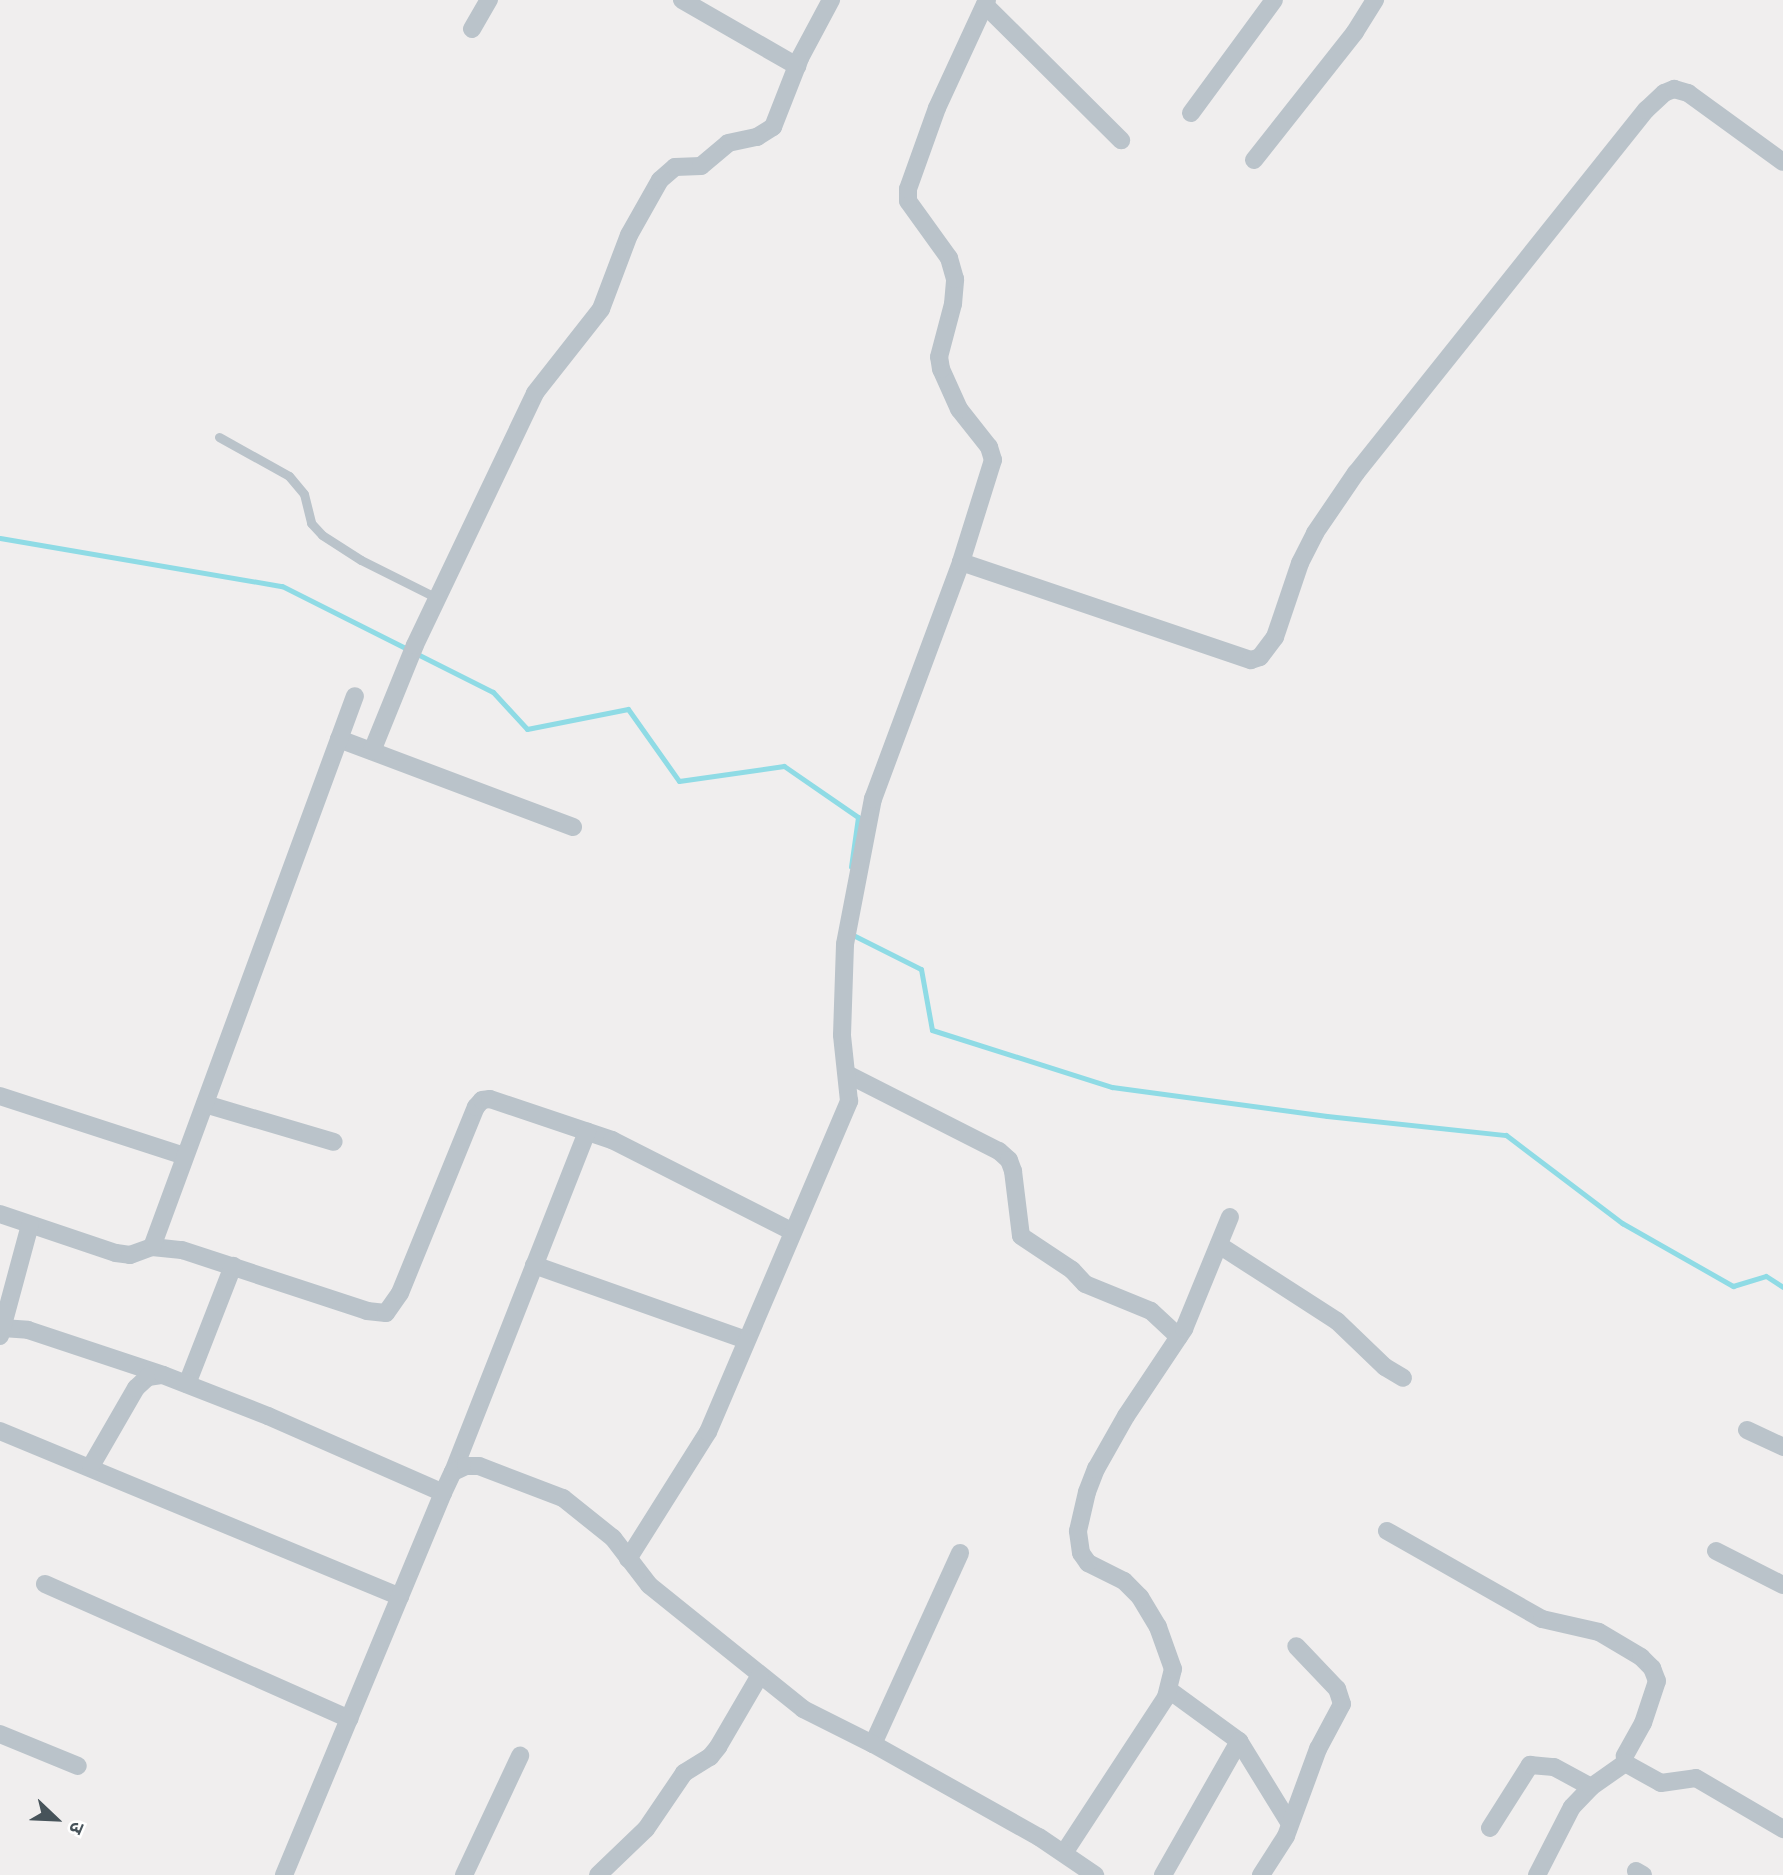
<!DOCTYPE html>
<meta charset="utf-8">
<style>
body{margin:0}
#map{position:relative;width:1783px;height:1875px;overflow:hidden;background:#f0eeee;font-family:"Source Sans 3","Noto Sans Devanagari",sans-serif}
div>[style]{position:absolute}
.stream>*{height:5px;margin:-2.5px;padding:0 2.5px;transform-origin:2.5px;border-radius:2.5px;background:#8fdbe5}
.service>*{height:9px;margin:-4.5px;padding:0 4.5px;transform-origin:4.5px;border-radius:4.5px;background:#bac3ca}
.minor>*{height:18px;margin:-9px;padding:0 9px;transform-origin:9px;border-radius:9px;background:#bac3ca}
span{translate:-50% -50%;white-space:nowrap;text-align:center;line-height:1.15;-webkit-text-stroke:5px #fff;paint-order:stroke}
.north{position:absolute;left:21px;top:1784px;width:70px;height:70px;-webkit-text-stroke:5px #fff;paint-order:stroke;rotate:113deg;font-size:19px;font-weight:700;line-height:28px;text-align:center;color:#47535a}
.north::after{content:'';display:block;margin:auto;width:24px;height:32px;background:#47535a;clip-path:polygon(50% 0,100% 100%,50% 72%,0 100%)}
</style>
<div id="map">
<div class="stream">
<i style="left:0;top:538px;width:286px;rotate:9.7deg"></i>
<i style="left:282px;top:586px;width:236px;rotate:26.7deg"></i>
<i style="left:493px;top:692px;width:50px;rotate:47.4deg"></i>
<i style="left:527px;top:729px;width:103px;rotate:-11.2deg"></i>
<i style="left:628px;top:709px;width:88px;rotate:54.7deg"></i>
<i style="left:679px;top:781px;width:106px;rotate:-8.1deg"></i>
<i style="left:784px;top:766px;width:90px;rotate:34.6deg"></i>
<i style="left:858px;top:817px;width:50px;rotate:98deg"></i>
<i style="left:851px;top:934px;width:78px;rotate:26.6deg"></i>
<i style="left:921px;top:969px;width:62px;rotate:79.8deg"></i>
<i style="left:932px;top:1030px;width:189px;rotate:17.6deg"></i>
<i style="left:1112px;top:1087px;width:217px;rotate:7.7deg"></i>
<i style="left:1327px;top:1116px;width:180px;rotate:6.1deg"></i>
<i style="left:1506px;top:1135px;width:146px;rotate:37.2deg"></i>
<i style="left:1622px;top:1223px;width:128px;rotate:29.6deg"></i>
<i style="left:1733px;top:1286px;width:34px;rotate:-17deg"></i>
<i style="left:1766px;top:1276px;width:20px;rotate:33deg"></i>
</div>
<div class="service">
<i style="left:219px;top:437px;width:80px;rotate:29.1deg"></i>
<i style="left:289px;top:476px;width:23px;rotate:50deg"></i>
<i style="left:304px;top:494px;width:30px;rotate:76deg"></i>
<i style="left:311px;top:523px;width:16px;rotate:47deg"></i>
<i style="left:322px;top:535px;width:46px;rotate:32.7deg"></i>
<i style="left:361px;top:560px;width:85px;rotate:26.6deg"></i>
</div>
<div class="minor">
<i style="left:682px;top:0;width:133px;rotate:29.9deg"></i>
<i style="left:985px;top:5px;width:192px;rotate:44.8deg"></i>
<i style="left:472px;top:29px;width:34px;rotate:-60deg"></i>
<i style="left:1191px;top:113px;width:140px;rotate:-53.7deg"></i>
<i style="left:1254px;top:160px;width:163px;rotate:-51.7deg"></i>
<i style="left:1355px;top:32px;width:38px;rotate:-58deg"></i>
<i style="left:961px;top:562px;width:306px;rotate:18.7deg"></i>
<i style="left:1251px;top:660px;width:9px;rotate:-18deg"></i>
<i style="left:1260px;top:657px;width:25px;rotate:-53deg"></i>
<i style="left:1275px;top:637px;width:78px;rotate:-71.3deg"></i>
<i style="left:1300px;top:563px;width:34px;rotate:-63deg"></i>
<i style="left:1315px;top:533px;width:73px;rotate:-55.7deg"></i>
<i style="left:1356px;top:473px;width:465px;rotate:-51.4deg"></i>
<i style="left:1646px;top:110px;width:25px;rotate:-43deg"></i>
<i style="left:1664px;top:93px;width:11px;rotate:-22deg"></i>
<i style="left:1674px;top:89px;width:15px;rotate:16deg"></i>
<i style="left:1688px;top:93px;width:117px;rotate:36deg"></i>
<i style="left:339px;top:739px;width:250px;rotate:20.6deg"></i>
<i style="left:372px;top:751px;width:114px;rotate:-67.9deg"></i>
<i style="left:415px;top:645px;width:279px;rotate:-64.5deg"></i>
<i style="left:535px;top:393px;width:107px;rotate:-51.8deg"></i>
<i style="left:601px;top:309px;width:79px;rotate:-69.3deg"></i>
<i style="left:629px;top:235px;width:63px;rotate:-60.6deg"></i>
<i style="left:660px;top:180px;width:20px;rotate:-41deg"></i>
<i style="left:675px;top:167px;width:26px;rotate:-2deg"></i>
<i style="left:701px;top:166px;width:35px;rotate:-40deg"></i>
<i style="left:728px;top:143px;width:30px;rotate:-12deg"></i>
<i style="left:757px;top:137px;width:19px;rotate:-32deg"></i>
<i style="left:773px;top:127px;width:74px;rotate:-68.6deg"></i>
<i style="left:800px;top:58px;width:66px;rotate:-61.9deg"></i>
<i style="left:847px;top:1074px;width:170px;rotate:26.9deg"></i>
<i style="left:999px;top:1151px;width:13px;rotate:42deg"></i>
<i style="left:1009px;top:1160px;width:12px;rotate:70deg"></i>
<i style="left:1013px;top:1171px;width:65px;rotate:83deg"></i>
<i style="left:1021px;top:1236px;width:61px;rotate:33.7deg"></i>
<i style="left:1072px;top:1270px;width:19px;rotate:47deg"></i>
<i style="left:1085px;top:1284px;width:71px;rotate:22.2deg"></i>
<i style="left:1151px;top:1311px;width:38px;rotate:43deg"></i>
<i style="left:0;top:1096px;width:194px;rotate:18deg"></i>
<i style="left:205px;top:1104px;width:134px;rotate:16.4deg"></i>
<i style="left:0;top:1214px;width:122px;rotate:18.6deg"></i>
<i style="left:116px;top:1253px;width:14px;rotate:8deg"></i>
<i style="left:130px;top:1255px;width:23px;rotate:-20deg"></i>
<i style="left:152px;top:1247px;width:30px;rotate:6deg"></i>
<i style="left:182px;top:1250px;width:195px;rotate:18.2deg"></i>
<i style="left:367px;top:1311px;width:19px;rotate:6deg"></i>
<i style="left:386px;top:1313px;width:24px;rotate:-55deg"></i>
<i style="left:400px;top:1293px;width:201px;rotate:-67.8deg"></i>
<i style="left:476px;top:1107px;width:9px;rotate:-49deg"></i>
<i style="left:482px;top:1100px;width:8px;rotate:-7deg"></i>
<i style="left:490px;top:1099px;width:129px;rotate:18.6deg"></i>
<i style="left:612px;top:1140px;width:201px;rotate:26.9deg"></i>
<i style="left:1219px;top:1245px;width:140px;rotate:32.8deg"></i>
<i style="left:1337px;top:1321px;width:66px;rotate:43.8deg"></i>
<i style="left:1385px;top:1367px;width:21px;rotate:31deg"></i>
<i style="left:152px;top:1247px;width:587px;rotate:-69.78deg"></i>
<i style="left:534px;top:1265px;width:225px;rotate:19.5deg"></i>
<i style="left:2px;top:1328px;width:26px;rotate:4deg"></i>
<i style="left:28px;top:1330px;width:142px;rotate:18.4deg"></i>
<i style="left:0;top:1336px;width:115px;rotate:-74.9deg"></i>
<i style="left:187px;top:1384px;width:127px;rotate:-68.7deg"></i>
<i style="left:1747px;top:1430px;width:40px;rotate:25deg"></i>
<i style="left:0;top:1431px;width:433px;rotate:22.5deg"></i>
<i style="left:91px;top:1466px;width:90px;rotate:-60deg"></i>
<i style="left:136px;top:1388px;width:16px;rotate:-43deg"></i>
<i style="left:148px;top:1377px;width:15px;rotate:-8deg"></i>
<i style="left:163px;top:1375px;width:113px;rotate:21.3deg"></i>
<i style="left:268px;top:1416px;width:191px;rotate:23.7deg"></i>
<i style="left:453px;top:1472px;width:366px;rotate:-68.5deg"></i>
<i style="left:1387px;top:1531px;width:178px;rotate:29.6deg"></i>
<i style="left:1542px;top:1619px;width:58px;rotate:12.8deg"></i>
<i style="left:1599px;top:1632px;width:49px;rotate:30.8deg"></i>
<i style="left:1641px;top:1657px;width:16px;rotate:45deg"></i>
<i style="left:1652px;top:1668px;width:14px;rotate:69deg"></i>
<i style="left:1657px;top:1681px;width:44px;rotate:108.4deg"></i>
<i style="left:1643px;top:1723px;width:38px;rotate:119deg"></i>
<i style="left:1625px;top:1756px;width:7px;rotate:90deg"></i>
<i style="left:1625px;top:1763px;width:41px;rotate:29.1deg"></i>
<i style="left:1661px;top:1783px;width:35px;rotate:-8deg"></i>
<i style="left:1696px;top:1778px;width:101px;rotate:30.4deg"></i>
<i style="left:1716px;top:1551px;width:75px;rotate:26.9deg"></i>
<i style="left:628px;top:1559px;width:150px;rotate:-57.8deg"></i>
<i style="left:708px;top:1432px;width:360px;rotate:-66.9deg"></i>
<i style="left:849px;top:1101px;width:66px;rotate:-96.1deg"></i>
<i style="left:842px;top:1035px;width:91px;rotate:-88.1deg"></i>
<i style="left:845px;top:944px;width:148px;rotate:-79.1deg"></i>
<i style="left:873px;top:799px;width:253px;rotate:-69.6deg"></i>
<i style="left:961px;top:562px;width:107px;rotate:-72.6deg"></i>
<i style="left:993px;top:460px;width:14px;rotate:-107deg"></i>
<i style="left:989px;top:447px;width:48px;rotate:-128.3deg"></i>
<i style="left:959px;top:409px;width:44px;rotate:-114.2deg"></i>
<i style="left:941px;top:369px;width:12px;rotate:-99deg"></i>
<i style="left:939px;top:357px;width:55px;rotate:-75.2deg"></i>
<i style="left:953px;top:304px;width:25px;rotate:-85deg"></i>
<i style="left:955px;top:279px;width:22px;rotate:-106deg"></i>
<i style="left:949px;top:258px;width:70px;rotate:-125.7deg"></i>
<i style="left:908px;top:201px;width:12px;rotate:-90deg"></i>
<i style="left:908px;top:189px;width:86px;rotate:-70.3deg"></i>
<i style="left:937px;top:108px;width:119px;rotate:-65.2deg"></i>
<i style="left:45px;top:1584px;width:333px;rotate:23.9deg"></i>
<i style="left:1169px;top:1690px;width:87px;rotate:36.1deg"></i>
<i style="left:1239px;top:1741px;width:97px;rotate:58.4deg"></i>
<i style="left:0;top:1734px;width:84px;rotate:22.3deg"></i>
<i style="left:873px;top:1744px;width:210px;rotate:-65.5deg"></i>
<i style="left:1490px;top:1828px;width:75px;rotate:-57.6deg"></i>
<i style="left:1530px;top:1765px;width:24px;rotate:5deg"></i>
<i style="left:1554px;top:1767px;width:42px;rotate:28.4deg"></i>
<i style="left:1064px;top:1853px;width:186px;rotate:-56.8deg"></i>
<i style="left:1166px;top:1697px;width:29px;rotate:-76deg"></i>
<i style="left:1173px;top:1669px;width:45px;rotate:-109.7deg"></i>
<i style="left:1158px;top:1627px;width:35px;rotate:-121deg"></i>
<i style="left:1140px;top:1597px;width:23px;rotate:-135deg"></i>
<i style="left:1124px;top:1581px;width:40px;rotate:-153.4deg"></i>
<i style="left:1088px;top:1563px;width:12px;rotate:-125deg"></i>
<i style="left:1081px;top:1553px;width:22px;rotate:-98deg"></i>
<i style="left:1078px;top:1531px;width:40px;rotate:-77deg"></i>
<i style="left:1087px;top:1492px;width:25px;rotate:-69deg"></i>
<i style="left:1096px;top:1469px;width:61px;rotate:-60.5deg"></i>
<i style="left:1126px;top:1416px;width:105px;rotate:-56.3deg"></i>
<i style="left:1184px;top:1329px;width:121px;rotate:-67.7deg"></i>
<i style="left:1636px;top:1871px;width:8px;rotate:30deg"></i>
<i style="left:284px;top:1875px;width:414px;rotate:-67.4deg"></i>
<i style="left:443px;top:1493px;width:23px;rotate:-65deg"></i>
<i style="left:453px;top:1472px;width:14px;rotate:-25deg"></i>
<i style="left:466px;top:1466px;width:13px"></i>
<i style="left:479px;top:1466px;width:90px;rotate:20.9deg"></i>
<i style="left:563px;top:1498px;width:64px;rotate:38.7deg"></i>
<i style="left:613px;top:1538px;width:59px;rotate:52.5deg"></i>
<i style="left:649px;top:1585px;width:198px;rotate:38.8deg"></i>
<i style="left:803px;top:1709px;width:78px;rotate:26.6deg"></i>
<i style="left:873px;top:1744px;width:190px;rotate:29.3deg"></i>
<i style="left:1039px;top:1837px;width:68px;rotate:34.2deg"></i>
<i style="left:464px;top:1875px;width:132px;rotate:-64.8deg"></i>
<i style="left:598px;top:1875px;width:66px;rotate:-43.8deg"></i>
<i style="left:646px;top:1829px;width:68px;rotate:-55.8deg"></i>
<i style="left:684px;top:1773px;width:31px;rotate:-32deg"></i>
<i style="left:710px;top:1757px;width:13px;rotate:-51deg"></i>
<i style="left:718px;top:1747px;width:83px;rotate:-59.7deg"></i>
<i style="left:1163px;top:1875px;width:154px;rotate:-60.4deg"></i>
<i style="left:1261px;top:1875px;width:46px;rotate:-57.3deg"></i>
<i style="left:1286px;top:1836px;width:93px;rotate:-69.8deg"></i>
<i style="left:1318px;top:1749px;width:51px;rotate:-61.9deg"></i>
<i style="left:1342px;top:1704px;width:16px;rotate:-108deg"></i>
<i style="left:1337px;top:1689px;width:59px;rotate:-133.6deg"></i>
<i style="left:1537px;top:1875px;width:76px;rotate:-62.8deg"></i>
<i style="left:1572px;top:1807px;width:28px;rotate:-46deg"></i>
<i style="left:1591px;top:1787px;width:42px;rotate:-35.2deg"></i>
</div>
<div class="north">उ</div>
</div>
